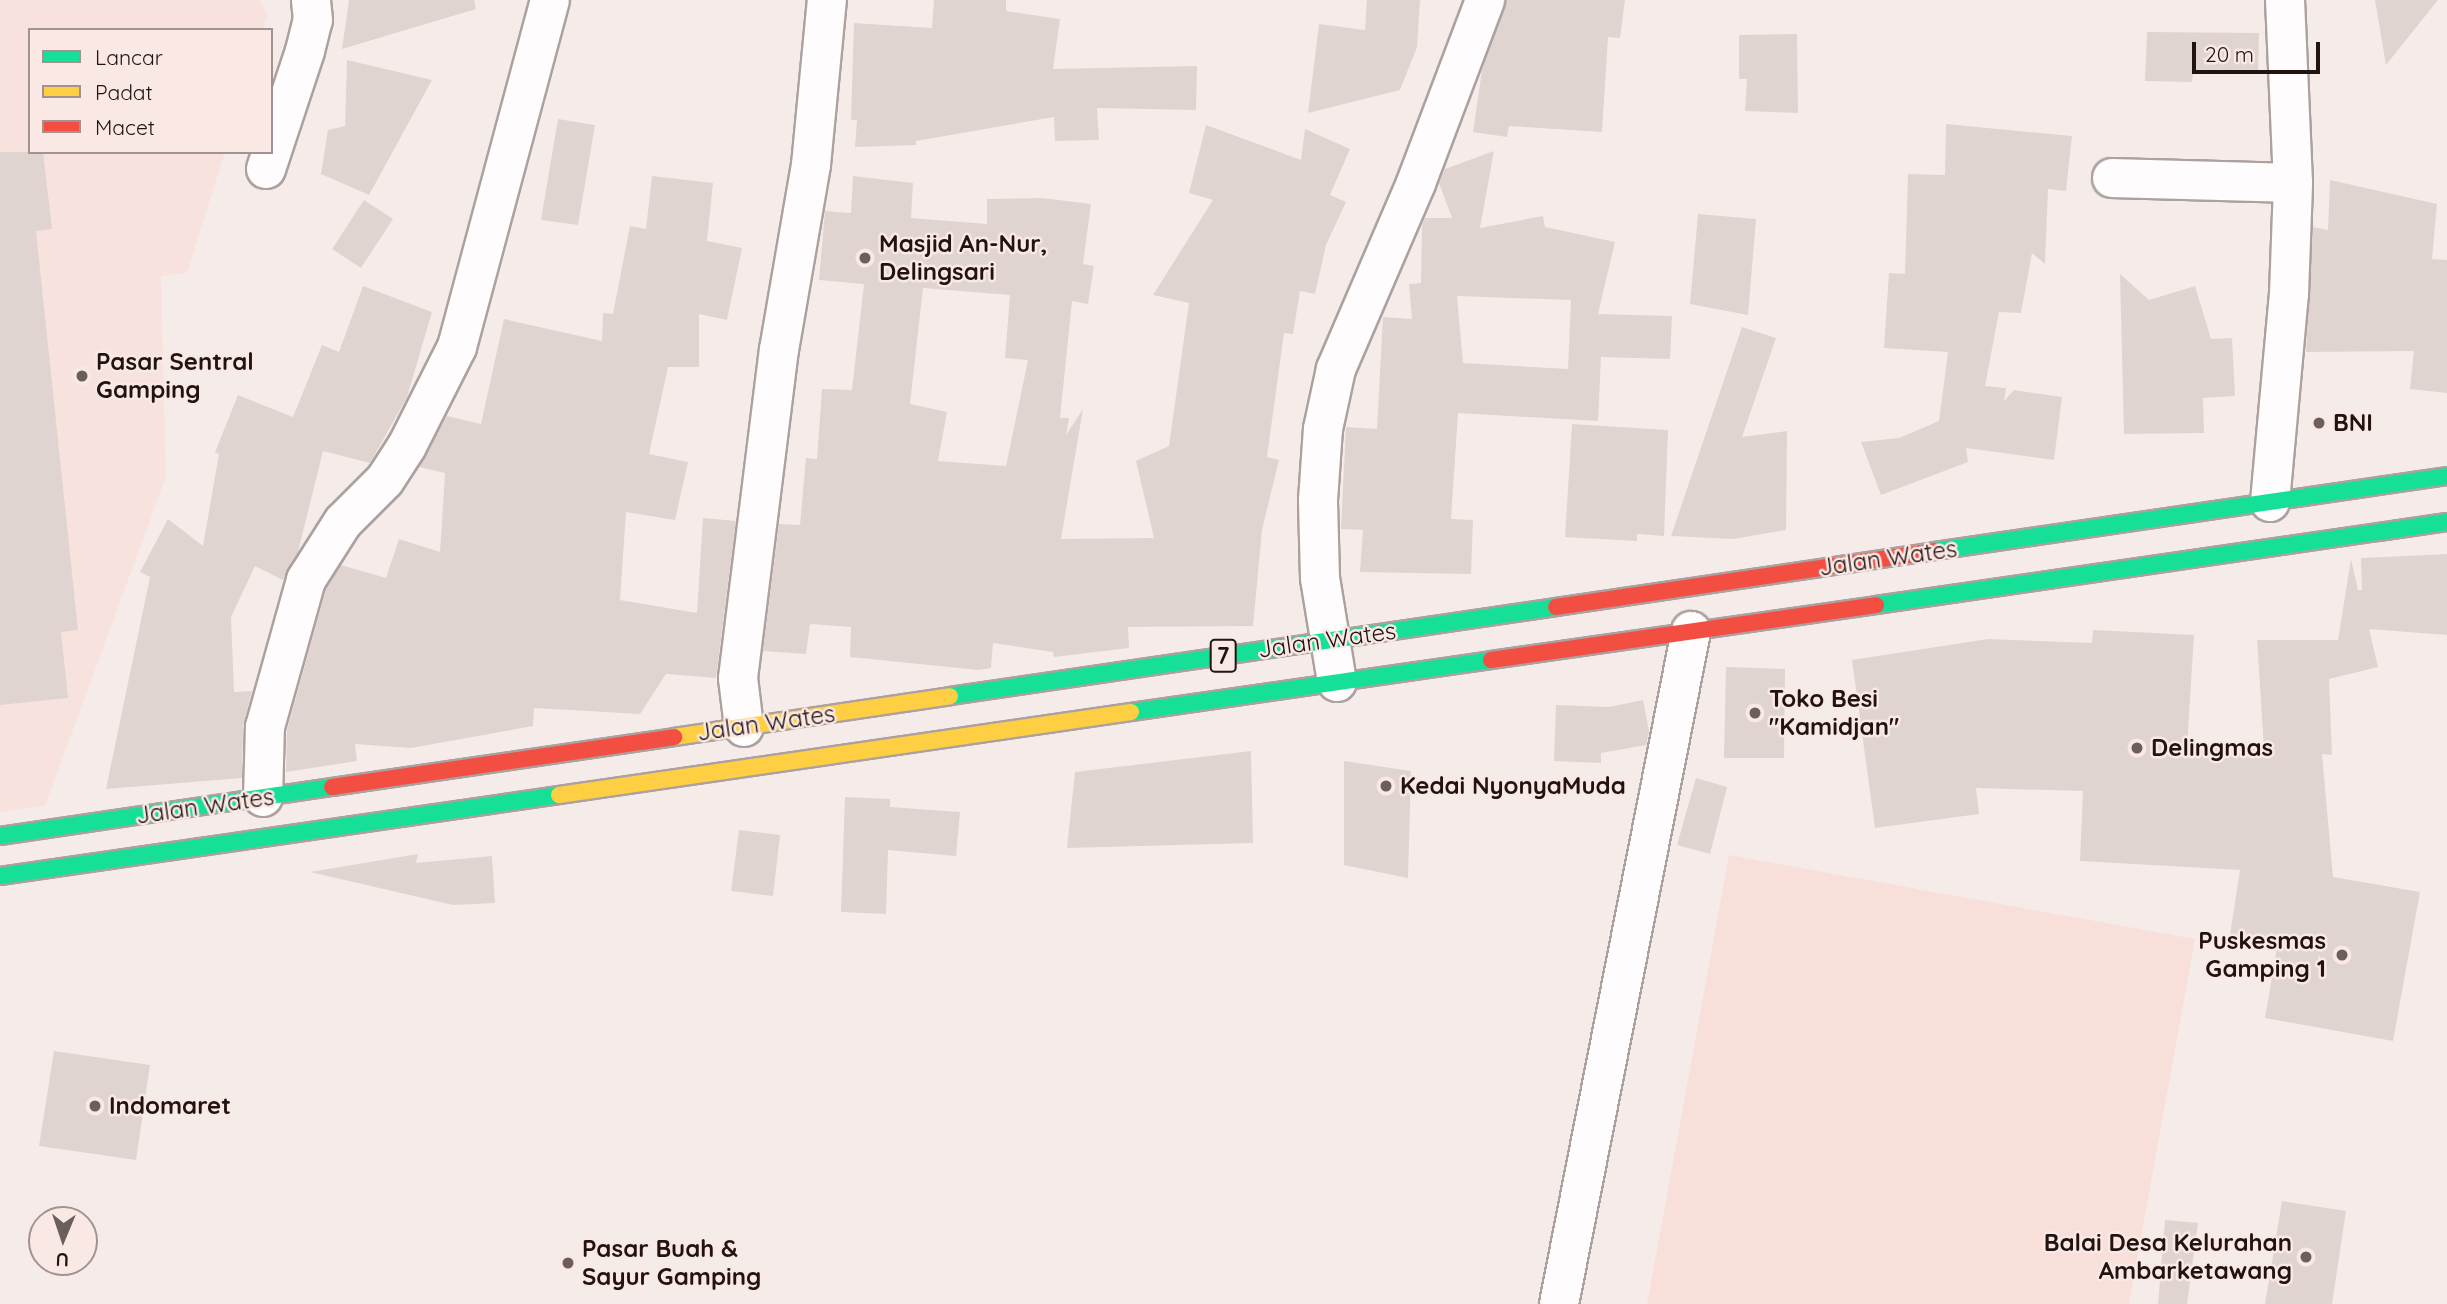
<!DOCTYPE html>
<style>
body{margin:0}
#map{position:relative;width:2447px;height:1304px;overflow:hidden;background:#f5ecea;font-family:Quicksand,sans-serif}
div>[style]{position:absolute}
.built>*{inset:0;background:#f7e2dd}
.green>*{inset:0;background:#f9dfda}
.building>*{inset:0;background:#e0d4d1}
.roads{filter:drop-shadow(2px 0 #aca19f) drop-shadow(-2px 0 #aca19f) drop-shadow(0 2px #aca19f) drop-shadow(0 -2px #aca19f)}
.street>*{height:38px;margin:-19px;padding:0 19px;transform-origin:19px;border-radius:19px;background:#fefcfc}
.fast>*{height:16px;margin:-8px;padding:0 8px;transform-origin:8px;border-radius:8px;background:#16e098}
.slow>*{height:16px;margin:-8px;padding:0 8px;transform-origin:8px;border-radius:8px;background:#ffcf43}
.jam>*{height:16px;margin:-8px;padding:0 8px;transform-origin:8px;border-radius:8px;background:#f24e42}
.dots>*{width:19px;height:19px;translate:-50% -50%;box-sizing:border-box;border:4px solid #fae8e5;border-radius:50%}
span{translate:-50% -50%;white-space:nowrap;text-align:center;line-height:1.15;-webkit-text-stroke:5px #fae8e5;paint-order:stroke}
.shield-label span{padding:2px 5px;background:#fae8e5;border:2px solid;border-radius:5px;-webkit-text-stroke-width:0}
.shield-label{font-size:23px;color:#211310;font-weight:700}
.poi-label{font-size:24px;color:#211310;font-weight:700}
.left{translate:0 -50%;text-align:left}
.right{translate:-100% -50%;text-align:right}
.street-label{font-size:24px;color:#211310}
.legend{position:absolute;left:28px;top:28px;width:245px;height:126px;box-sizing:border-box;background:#fae8e5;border:2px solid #a39390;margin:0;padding:9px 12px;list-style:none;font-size:21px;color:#211310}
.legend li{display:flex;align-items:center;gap:14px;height:35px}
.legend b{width:35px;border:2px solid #a39390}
.north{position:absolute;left:28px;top:1206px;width:70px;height:70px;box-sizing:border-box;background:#fae8e5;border:2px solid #a39390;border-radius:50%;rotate:182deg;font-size:19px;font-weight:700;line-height:28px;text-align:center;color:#211310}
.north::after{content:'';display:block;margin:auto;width:24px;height:32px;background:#6b5f5c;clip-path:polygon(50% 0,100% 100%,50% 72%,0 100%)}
.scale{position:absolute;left:2192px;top:42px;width:128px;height:32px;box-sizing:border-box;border:4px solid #211310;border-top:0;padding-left:9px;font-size:21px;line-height:24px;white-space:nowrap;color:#211310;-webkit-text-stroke:5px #fae8e5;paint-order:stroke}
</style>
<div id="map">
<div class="built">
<i style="clip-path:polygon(0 0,259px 0,268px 14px,263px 30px,30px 30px,30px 152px,225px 152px,187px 273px,161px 276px,166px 477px,45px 806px,0 812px)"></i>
</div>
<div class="green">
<i style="clip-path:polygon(1729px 855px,2195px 939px,2129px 1304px,1647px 1304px)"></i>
</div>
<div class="building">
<i style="clip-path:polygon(349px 0,474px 0,476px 9px,342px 49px)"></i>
<i style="clip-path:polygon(934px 0,1006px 0,1006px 11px,1060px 19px,1053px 69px,1197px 66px,1196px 110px,1097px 108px,1099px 140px,1055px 141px,1054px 117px,916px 141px,916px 145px,855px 147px,857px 120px,851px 120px,854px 23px,932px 28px)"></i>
<i style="clip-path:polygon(1367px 0,1420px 0,1417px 47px,1400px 90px,1308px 113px,1319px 24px,1365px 30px)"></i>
<i style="clip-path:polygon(1506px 0,1625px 0,1620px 38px,1608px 37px,1602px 132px,1509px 126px,1507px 137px,1473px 132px,1482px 70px)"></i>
<i style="clip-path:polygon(2375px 0,2438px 0,2386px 65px)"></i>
<i style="clip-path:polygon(2147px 32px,2259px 33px,2258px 74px,2193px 73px,2192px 82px,2145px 81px)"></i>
<i style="clip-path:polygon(1797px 34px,1798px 113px,1745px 111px,1747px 79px,1739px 79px,1739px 35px)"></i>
<i style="clip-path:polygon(347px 60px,432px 80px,369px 195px,321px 174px,328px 130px,345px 126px)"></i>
<i style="clip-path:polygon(558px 119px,595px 125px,578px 225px,541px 220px)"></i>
<i style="clip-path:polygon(1946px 124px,2072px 136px,2066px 191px,2048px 189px,2045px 264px,2032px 253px,2021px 313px,1999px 312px,1985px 386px,2006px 388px,2004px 401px,2014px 390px,2062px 397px,2054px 460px,1966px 448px,1968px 462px,1881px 495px,1861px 442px,1899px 438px,1939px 421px,1948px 352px,1884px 348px,1889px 273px,1905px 274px,1908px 174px,1945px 175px)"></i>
<i style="clip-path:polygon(evenodd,1206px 125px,1301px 160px,1305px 129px,1350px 149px,1330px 195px,1346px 202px,1326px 245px,1315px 294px,1300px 291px,1293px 334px,1284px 333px,1267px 457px,1279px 460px,1262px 530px,1253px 626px,1128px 627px,1129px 648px,1054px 657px,1053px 652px,993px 643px,991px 668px,979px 670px,850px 657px,851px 627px,810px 624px,806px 654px,763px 651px,779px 524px,800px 525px,806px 458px,817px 459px,822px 389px,852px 390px,864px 284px,819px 280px,825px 211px,851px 213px,853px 176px,913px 183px,911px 218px,987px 224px,987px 199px,1042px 198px,1091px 204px,1083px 264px,1094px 266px,1088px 304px,1072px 301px,1060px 418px,1069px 418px,1066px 435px,1083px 409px,1061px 539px,1154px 538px,1136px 461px,1169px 446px,1189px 303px,1153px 295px,1213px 200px,1189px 193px,1206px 125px,923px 288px,1010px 295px,1005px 358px,1028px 360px,1006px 466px,938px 461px,947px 412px,910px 404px,923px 288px)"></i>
<i style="clip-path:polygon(evenodd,1494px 151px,1480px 228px,1543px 216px,1545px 227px,1615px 242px,1598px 314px,1672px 316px,1670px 359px,1601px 357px,1598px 421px,1458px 413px,1451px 519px,1473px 520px,1471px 574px,1360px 572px,1363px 530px,1341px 529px,1346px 427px,1377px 429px,1383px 317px,1412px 319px,1409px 284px,1421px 283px,1422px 226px,1425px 218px,1452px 218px,1439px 183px,1445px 169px,1494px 151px,1457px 296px,1571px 300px,1568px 369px,1463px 363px,1457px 296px)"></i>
<i style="clip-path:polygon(0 152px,43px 152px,52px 229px,36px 231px,78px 630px,61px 632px,68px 698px,0 705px)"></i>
<i style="clip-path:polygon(652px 176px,713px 183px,707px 241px,742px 248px,727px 320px,699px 314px,699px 367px,668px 367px,649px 454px,688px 462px,675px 520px,626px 512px,620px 600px,697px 613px,703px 518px,736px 521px,716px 678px,666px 674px,640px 714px,534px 708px,533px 726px,411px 748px,355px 744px,357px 761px,286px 772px,287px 730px,326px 589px,341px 565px,386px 578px,399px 539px,440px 552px,445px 473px,419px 467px,447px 416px,481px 424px,504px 319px,602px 341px,603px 313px,613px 314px,630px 226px,646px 229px)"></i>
<i style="clip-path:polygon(2330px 180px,2437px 204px,2432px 259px,2447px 260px,2447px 393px,2410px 389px,2414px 351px,2306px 352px,2313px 227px,2328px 230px)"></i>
<i style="clip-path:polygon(364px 200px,393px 219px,361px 268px,332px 249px)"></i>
<i style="clip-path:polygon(1698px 214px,1756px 219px,1748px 315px,1690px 304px)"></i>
<i style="clip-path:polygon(2120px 274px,2149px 300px,2195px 286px,2211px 339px,2232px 338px,2235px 396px,2203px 398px,2204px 433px,2124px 434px)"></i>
<i style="clip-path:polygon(363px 286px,432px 312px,407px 397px,370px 463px,323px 451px,298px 552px,283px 580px,255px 566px,231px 617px,234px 692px,252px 691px,243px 726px,242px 778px,106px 789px,150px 577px,140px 572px,168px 519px,203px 546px,219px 454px,215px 452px,238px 395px,293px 417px,322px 345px,339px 352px)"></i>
<i style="clip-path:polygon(1742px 327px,1776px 338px,1742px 437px,1787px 431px,1786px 530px,1733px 539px,1671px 536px)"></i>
<i style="clip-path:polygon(1572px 424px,1668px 430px,1664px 536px,1637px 534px,1637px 541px,1565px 537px)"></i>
<i style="clip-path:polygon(2447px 554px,2447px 635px,2369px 629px,2378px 667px,2329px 679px,2332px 755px,2322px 754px,2333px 877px,2420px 892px,2393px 1041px,2265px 1018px,2277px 948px,2229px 941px,2240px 870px,2080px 861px,2083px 791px,1976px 788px,1979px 814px,1875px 828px,1852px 660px,1988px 639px,2092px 643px,2093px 630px,2194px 635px,2187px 747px,2264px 749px,2257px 640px,2338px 640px,2351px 559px,2358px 590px,2362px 590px,2361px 558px)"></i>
<i style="clip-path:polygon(1726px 667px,1785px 669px,1784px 758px,1724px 758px)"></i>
<i style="clip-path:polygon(1643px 700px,1649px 731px,1646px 745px,1601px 753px,1601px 763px,1554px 761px,1556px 705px,1609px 707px)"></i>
<i style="clip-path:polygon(1251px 751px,1253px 843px,1067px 848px,1075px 772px)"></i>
<i style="clip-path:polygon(1344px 761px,1411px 771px,1408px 878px,1344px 865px)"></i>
<i style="clip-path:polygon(1696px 778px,1727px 787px,1710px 854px,1677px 845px)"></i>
<i style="clip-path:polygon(845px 797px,890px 799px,890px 807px,960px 812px,956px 856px,888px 850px,886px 914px,841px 912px)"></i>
<i style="clip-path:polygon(739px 830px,780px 835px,773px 896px,731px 891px)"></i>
<i style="clip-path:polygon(418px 854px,416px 863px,492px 856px,495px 903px,453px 905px,310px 872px)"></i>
<i style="clip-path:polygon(54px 1051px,150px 1065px,136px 1160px,39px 1146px)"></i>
<i style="clip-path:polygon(2282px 1201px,2346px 1211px,2332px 1304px,2265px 1304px)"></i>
<i style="clip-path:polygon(2165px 1220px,2198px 1223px,2187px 1304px,2158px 1304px)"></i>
</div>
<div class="roads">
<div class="street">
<i style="left:266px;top:169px;width:124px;rotate:-71.7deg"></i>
<i style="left:305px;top:51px;width:32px;rotate:-76deg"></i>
<i style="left:313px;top:20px;width:20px;rotate:-96deg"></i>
<i style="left:2112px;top:178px;width:181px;rotate:1.6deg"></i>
<i style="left:2270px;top:502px;width:209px;rotate:-84.8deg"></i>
<i style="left:2289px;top:294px;width:111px;rotate:-87.9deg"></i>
<i style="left:2293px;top:183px;width:183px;rotate:-92.5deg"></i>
<i style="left:1337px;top:682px;width:105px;rotate:-99.3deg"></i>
<i style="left:1320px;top:578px;width:78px;rotate:-91.5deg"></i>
<i style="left:1318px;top:500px;width:71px;rotate:-86deg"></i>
<i style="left:1323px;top:429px;width:61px;rotate:-77.8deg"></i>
<i style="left:1336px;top:369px;width:202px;rotate:-66.7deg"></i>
<i style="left:1416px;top:183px;width:196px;rotate:-69.3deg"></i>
<i style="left:744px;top:727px;width:49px;rotate:-97deg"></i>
<i style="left:738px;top:678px;width:331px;rotate:-82.9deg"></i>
<i style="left:779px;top:350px;width:188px;rotate:-80.2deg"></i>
<i style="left:811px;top:165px;width:166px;rotate:-84.5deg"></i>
<i style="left:263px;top:797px;width:70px;rotate:-88.4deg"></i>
<i style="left:265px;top:727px;width:153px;rotate:-74.4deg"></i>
<i style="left:306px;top:580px;width:69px;rotate:-57.5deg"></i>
<i style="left:343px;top:522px;width:59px;rotate:-45deg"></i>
<i style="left:385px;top:480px;width:40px;rotate:-57.1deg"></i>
<i style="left:407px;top:446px;width:111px;rotate:-63.2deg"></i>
<i style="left:457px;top:347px;width:359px;rotate:-75deg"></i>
<i style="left:1559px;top:1304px;width:686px;rotate:-78.9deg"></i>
</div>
<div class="fast">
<i style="left:1935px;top:551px;width:517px;rotate:-8.33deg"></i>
<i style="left:1876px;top:605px;width:577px;rotate:-8.27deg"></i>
<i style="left:950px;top:696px;width:613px;rotate:-8.35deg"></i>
<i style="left:1131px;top:712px;width:364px;rotate:-8.2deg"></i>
<i style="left:0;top:836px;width:336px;rotate:-8.4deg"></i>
<i style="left:0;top:876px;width:565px;rotate:-8.24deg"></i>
</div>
<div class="slow">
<i style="left:674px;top:737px;width:279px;rotate:-8.4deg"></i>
<i style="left:559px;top:795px;width:578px;rotate:-8.26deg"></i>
</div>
<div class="jam">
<i style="left:1556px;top:607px;width:383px;rotate:-8.4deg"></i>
<i style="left:1491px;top:660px;width:389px;rotate:-8.1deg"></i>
<i style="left:332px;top:787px;width:346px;rotate:-8.3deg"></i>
</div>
</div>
<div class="dots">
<i style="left:865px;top:258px;background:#6b5f5c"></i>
<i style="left:82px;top:376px;background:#6b5f5c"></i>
<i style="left:2319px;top:423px;background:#6b5f5c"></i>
<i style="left:1755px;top:713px;background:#6b5f5c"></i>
<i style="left:2137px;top:748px;background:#6b5f5c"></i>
<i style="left:1386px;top:786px;background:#6b5f5c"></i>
<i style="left:2342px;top:955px;background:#6b5f5c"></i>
<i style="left:95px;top:1106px;background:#6b5f5c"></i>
<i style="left:2306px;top:1257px;background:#6b5f5c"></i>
<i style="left:568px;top:1263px;background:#6b5f5c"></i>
</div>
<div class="shield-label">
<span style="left:1223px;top:656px">7</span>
</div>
<div class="poi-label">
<span class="left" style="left:879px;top:258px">Masjid An-Nur,<br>Delingsari</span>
<span class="left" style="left:96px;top:376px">Pasar Sentral<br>Gamping</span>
<span class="left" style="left:2333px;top:423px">BNI</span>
<span class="left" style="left:1769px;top:713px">Toko Besi<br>"Kamidjan"</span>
<span class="left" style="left:2151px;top:748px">Delingmas</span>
<span class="left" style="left:1400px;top:786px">Kedai NyonyaMuda</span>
<span class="right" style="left:2326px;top:955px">Puskesmas<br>Gamping 1</span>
<span class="left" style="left:109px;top:1106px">Indomaret</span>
<span class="right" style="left:2292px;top:1257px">Balai Desa Kelurahan<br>Ambarketawang</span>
<span class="left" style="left:582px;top:1263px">Pasar Buah &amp;<br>Sayur Gamping</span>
</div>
<div class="street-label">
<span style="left:1888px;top:558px;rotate:-8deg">Jalan Wates</span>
<span style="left:1327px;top:640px;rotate:-8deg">Jalan Wates</span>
<span style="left:766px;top:723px;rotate:-8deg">Jalan Wates</span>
<span style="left:205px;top:806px;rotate:-8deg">Jalan Wates</span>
</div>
<ul class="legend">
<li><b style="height:9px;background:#16e098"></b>Lancar</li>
<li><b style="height:9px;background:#ffcf43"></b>Padat</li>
<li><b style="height:9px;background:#f24e42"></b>Macet</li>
</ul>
<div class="north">U</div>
<div class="scale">20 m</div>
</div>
